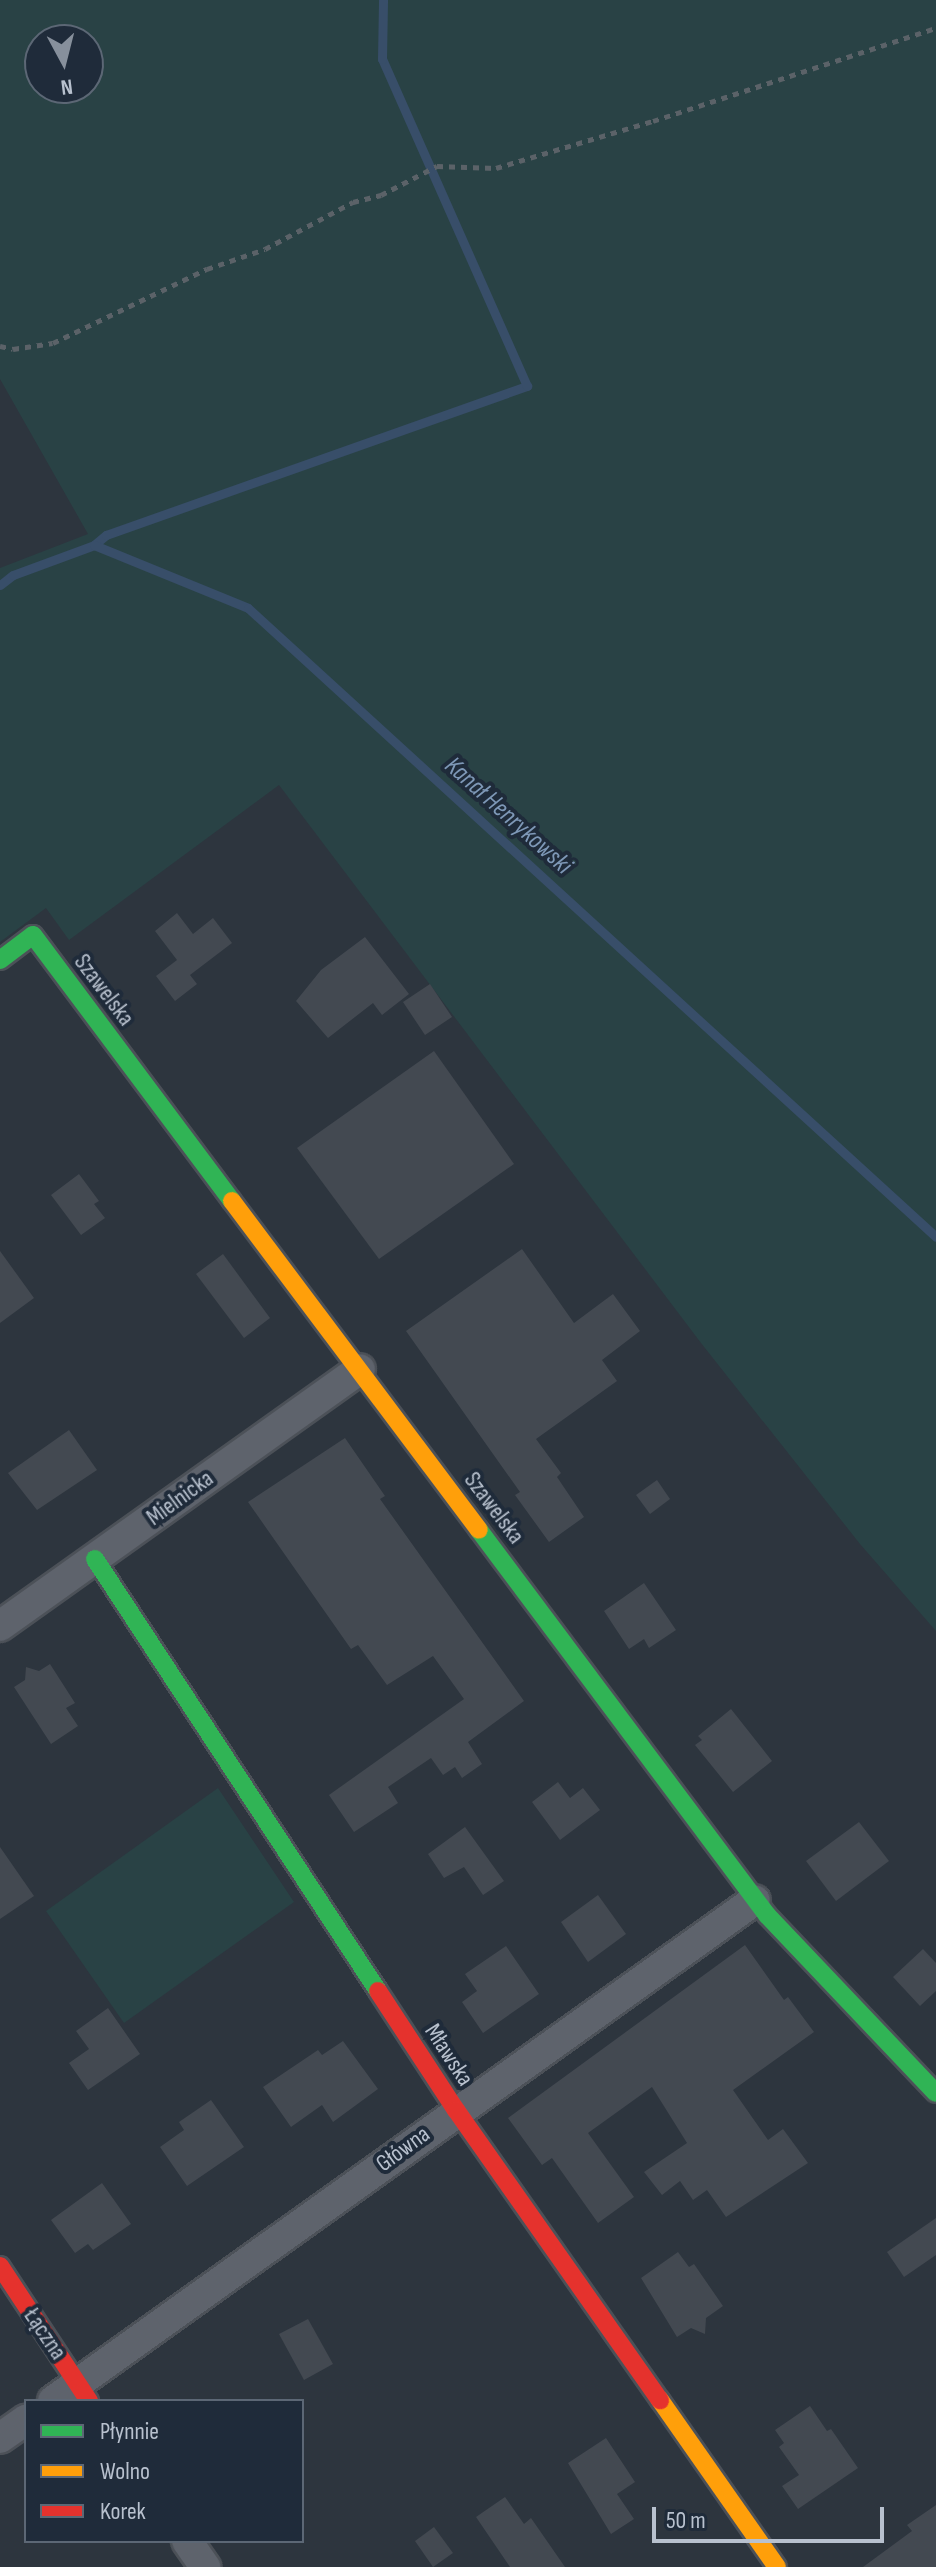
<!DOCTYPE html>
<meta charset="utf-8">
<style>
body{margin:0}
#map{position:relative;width:936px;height:2567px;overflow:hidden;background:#2d353e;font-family:"Sofia Sans Condensed",sans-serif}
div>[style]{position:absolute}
.green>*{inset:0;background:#294245}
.stream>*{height:9px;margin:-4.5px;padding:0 4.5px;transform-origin:4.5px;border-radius:4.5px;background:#384e69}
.building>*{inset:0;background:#434951}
.path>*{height:5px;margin-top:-2.5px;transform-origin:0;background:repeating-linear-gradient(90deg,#5b6268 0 6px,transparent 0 12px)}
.roads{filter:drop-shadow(2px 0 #4c5158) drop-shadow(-2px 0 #4c5158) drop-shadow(0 2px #4c5158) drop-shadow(0 -2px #4c5158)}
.street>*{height:30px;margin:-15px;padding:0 15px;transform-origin:15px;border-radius:15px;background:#5e636c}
.fast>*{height:18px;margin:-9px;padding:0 9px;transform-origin:9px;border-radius:9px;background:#30b455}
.slow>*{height:18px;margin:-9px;padding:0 9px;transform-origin:9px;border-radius:9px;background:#ff9f0a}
.jam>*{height:18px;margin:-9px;padding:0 9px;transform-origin:9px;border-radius:9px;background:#e5322d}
span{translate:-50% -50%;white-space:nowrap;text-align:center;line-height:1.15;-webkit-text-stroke:8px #1f2b3a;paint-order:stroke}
.street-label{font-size:24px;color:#b8c1ce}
.water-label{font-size:26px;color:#7e98b7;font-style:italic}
.legend{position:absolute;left:24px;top:2399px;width:280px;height:144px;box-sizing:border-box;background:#1f2b3a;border:2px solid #5c6775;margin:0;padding:10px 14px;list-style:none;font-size:24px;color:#b8c1ce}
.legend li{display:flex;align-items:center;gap:16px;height:40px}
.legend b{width:40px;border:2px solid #5c6775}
.north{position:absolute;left:24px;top:24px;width:80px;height:80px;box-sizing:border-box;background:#1f2b3a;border:2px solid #5c6775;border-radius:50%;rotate:173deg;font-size:22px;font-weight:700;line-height:32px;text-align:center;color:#b8c1ce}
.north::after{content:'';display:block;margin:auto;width:28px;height:36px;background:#87909c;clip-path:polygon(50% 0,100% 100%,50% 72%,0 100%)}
.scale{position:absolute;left:652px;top:2507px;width:232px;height:36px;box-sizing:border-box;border:4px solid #b8c1ce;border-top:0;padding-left:10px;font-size:24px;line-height:28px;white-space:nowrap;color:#b8c1ce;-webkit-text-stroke:6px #1f2b3a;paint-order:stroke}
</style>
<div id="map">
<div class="green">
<i style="clip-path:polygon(evenodd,0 0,936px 0,936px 1631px,860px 1544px,701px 1343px,279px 785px,69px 940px,46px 908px,0 942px,0 568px,88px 534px,0 379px,0 0,40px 40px,88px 40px,88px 88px,40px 88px,40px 40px)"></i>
<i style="clip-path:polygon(218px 1788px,294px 1902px,124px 2023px,46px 1911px)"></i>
</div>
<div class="stream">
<i style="left:94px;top:545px;width:16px;rotate:-40deg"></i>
<i style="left:106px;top:535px;width:447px;rotate:-19.5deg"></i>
<i style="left:527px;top:386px;width:358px;rotate:-113.9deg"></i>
<i style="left:382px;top:59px;width:59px;rotate:-89deg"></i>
<i style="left:0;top:585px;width:16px;rotate:-38deg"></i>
<i style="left:13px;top:575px;width:86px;rotate:-20.3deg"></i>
<i style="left:94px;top:545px;width:166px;rotate:22.2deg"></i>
<i style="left:248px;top:608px;width:932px;rotate:42.43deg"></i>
</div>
<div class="building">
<i style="clip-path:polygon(177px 913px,193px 934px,213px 918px,232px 943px,190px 975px,197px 984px,175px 1001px,156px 976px,177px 960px,155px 931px)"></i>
<i style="clip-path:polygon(365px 937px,409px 994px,382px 1015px,373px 1003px,328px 1038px,296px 1001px,321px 970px)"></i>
<i style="clip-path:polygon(430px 984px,452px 1017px,425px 1035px,403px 1002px)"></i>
<i style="clip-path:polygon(434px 1051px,514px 1164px,379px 1259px,297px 1148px)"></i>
<i style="clip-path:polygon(79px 1174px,99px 1201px,94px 1204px,105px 1218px,81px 1235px,51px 1195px)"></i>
<i style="clip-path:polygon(522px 1249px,574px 1323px,613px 1294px,640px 1331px,602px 1360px,617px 1381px,536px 1439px,561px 1473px,557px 1477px,584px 1517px,549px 1542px,515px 1495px,520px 1492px,406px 1331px)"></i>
<i style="clip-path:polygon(0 1251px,34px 1298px,0 1323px)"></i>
<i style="clip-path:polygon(223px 1254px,270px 1318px,244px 1338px,196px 1274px)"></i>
<i style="clip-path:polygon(69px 1430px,97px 1470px,37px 1510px,8px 1473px)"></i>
<i style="clip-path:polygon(345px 1438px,385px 1496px,380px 1499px,524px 1701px,468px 1742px,482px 1764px,462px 1778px,455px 1767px,443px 1775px,431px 1758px,388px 1787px,398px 1803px,354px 1832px,329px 1795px,464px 1699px,433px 1656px,387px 1685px,358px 1645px,351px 1649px,248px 1502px)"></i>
<i style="clip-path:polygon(657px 1480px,670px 1499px,650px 1514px,636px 1495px)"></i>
<i style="clip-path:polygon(644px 1583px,676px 1630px,649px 1648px,644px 1639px,629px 1649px,604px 1611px)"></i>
<i style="clip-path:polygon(50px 1664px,75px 1703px,66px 1708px,78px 1726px,51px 1744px,14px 1687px,25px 1680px,26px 1667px,39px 1671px)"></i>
<i style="clip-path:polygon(731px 1709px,772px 1761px,733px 1792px,695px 1745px,702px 1740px,698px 1736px)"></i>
<i style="clip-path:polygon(558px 1782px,570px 1798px,583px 1788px,600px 1810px,560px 1840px,532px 1802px)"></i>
<i style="clip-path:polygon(859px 1822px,889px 1861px,836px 1901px,806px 1861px)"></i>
<i style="clip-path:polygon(465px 1827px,504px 1881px,483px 1895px,464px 1867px,444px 1878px,428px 1854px)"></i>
<i style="clip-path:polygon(0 1847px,34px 1896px,0 1919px)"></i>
<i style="clip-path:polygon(598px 1895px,626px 1934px,588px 1962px,561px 1922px)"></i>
<i style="clip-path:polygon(745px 1945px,784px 2000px,788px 1997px,814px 2032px,733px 2090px,768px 2140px,783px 2129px,808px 2163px,726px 2217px,707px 2190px,693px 2200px,680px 2181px,662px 2195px,644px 2172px,687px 2143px,652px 2087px,588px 2133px,634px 2197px,598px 2223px,552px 2158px,542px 2165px,508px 2118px)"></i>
<i style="clip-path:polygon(506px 1946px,539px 1994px,483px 2033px,462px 2002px,477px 1991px,465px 1974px)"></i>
<i style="clip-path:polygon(923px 1949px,936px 1963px,936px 1991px,920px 2006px,893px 1977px)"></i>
<i style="clip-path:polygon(108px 2008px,140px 2054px,88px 2090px,69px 2063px,89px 2049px,76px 2031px)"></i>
<i style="clip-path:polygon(343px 2041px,378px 2089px,333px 2122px,322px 2105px,291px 2127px,263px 2087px,318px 2050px,322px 2055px)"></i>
<i style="clip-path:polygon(211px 2100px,244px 2147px,187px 2186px,160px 2147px,184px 2130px,179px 2122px)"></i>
<i style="clip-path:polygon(102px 2183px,131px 2224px,93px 2250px,88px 2244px,75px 2253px,51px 2220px)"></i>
<i style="clip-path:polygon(936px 2218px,936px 2255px,904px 2277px,887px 2252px)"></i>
<i style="clip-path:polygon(678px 2252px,689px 2267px,694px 2264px,723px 2306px,706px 2318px,705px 2334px,691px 2328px,677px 2337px,641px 2278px)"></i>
<i style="clip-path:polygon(308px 2319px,333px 2364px,304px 2380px,279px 2334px)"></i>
<i style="clip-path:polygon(810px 2406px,827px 2431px,831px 2429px,858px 2468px,798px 2509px,782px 2486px,799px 2475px,779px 2447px,784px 2443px,775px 2430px)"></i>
<i style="clip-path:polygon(606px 2438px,635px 2482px,617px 2494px,634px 2519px,611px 2534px,568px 2463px)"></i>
<i style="clip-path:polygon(505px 2497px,524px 2524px,531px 2518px,565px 2567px,510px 2567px,476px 2517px)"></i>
<i style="clip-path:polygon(936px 2505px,936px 2567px,863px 2567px,912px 2531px,907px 2525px)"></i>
<i style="clip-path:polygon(434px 2527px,453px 2553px,433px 2567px,415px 2541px)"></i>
</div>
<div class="path">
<i style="left:0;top:346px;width:13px;rotate:13deg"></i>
<i style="left:13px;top:349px;width:40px;rotate:-8.5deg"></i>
<i style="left:53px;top:343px;width:171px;rotate:-25.7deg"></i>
<i style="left:207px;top:269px;width:61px;rotate:-19deg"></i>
<i style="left:265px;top:249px;width:100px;rotate:-28.1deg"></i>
<i style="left:353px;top:202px;width:29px;rotate:-14deg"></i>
<i style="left:381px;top:195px;width:63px;rotate:-27.4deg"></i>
<i style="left:437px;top:166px;width:59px;rotate:1.9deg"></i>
<i style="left:496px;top:168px;width:164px;rotate:-16.7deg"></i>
<i style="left:653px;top:121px;width:298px;rotate:-18.2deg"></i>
</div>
<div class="roads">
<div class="street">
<i style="left:0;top:1626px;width:442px;rotate:-35.5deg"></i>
<i style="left:53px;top:2401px;width:862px;rotate:-35.51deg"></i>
<i style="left:0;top:2438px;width:32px;rotate:-35deg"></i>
<i style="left:187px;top:2541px;width:32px;rotate:55deg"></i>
</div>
<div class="fast">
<i style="left:0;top:960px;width:41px;rotate:-37.1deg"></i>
<i style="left:33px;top:935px;width:332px;rotate:53.2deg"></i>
<i style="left:479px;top:1530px;width:481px;rotate:53.2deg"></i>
<i style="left:767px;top:1915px;width:245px;rotate:46.5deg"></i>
<i style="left:95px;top:1559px;width:516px;rotate:56.77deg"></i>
</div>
<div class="slow">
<i style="left:232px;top:1201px;width:411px;rotate:53.1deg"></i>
<i style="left:660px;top:2400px;width:204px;rotate:55deg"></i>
</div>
<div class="jam">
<i style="left:378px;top:1991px;width:142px;rotate:56.8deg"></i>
<i style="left:456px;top:2110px;width:355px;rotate:54.9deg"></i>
<i style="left:0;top:2266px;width:162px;rotate:56.6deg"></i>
</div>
</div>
<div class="street-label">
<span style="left:104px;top:990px;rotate:53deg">Szawelska</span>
<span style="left:180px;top:1498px;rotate:-36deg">Mielnicka</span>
<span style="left:494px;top:1508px;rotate:53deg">Szawelska</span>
<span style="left:449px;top:2055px;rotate:57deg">Mławska</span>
<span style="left:403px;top:2149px;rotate:-36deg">Główna</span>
<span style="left:45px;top:2334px;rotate:56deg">Łączna</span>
</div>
<div class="water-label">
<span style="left:508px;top:816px;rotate:42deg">Kanał Henrykowski</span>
</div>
<ul class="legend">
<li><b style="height:10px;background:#30b455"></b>Płynnie</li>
<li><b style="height:10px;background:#ff9f0a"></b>Wolno</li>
<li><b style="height:10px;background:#e5322d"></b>Korek</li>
</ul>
<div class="north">N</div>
<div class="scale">50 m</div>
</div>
